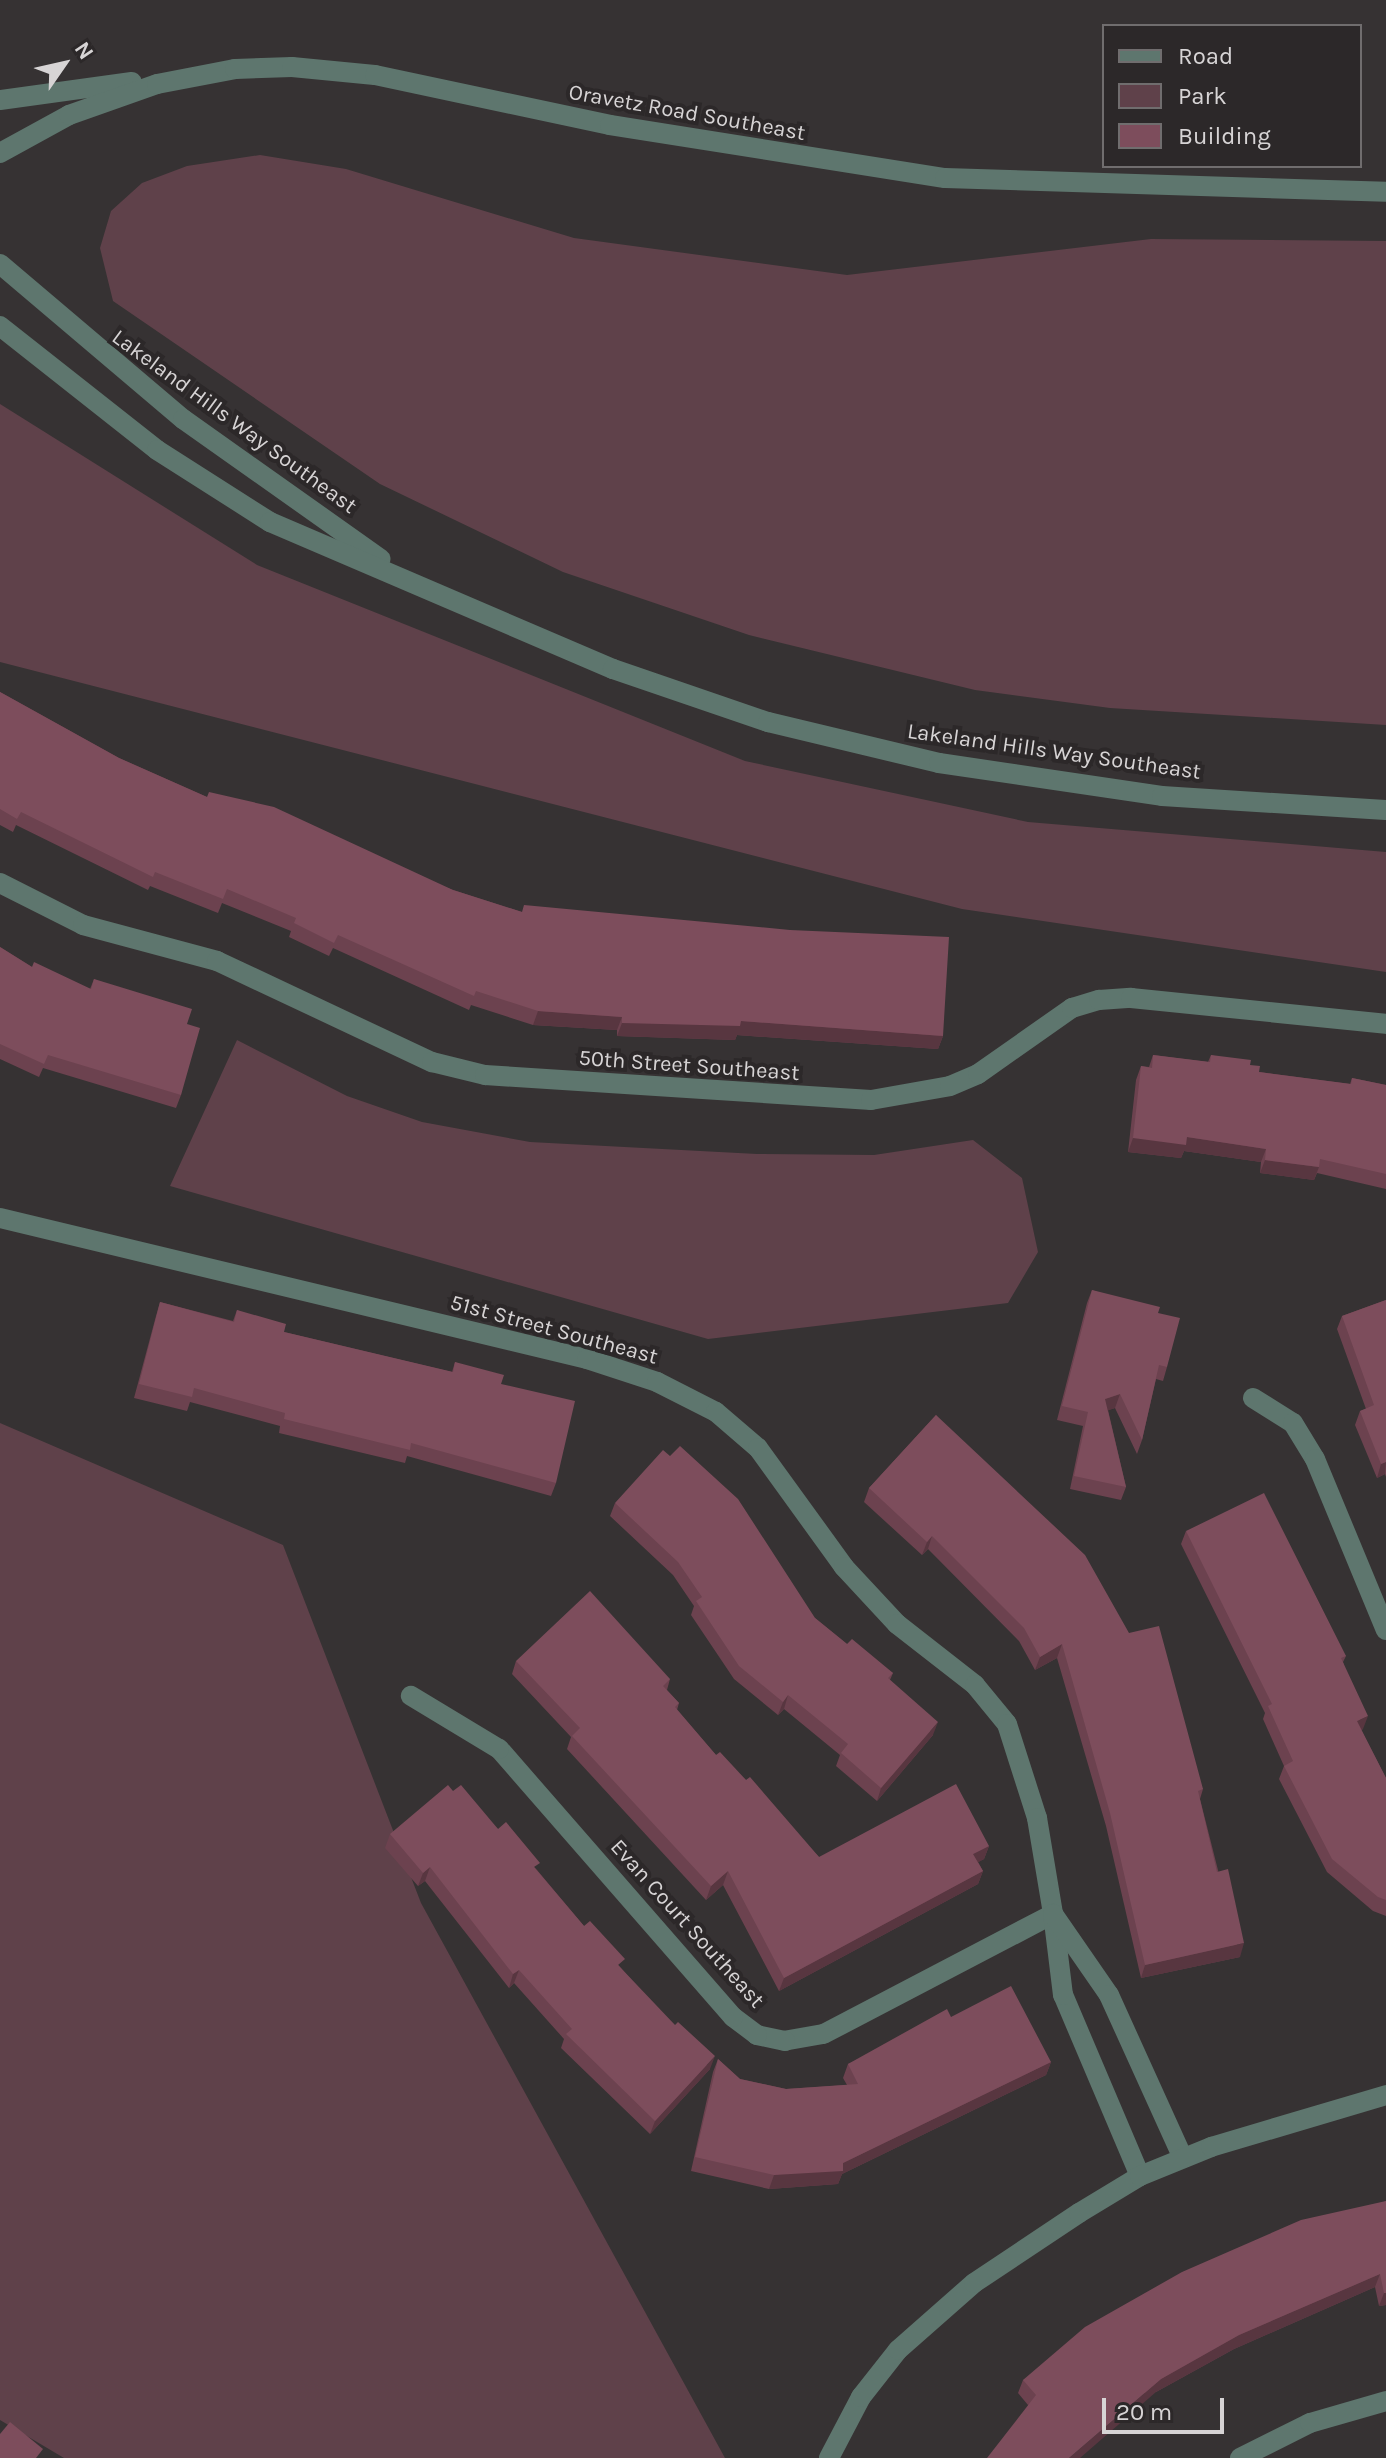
<!DOCTYPE html>
<style>
body{margin:0}
#map{position:relative;width:1386px;height:2458px;overflow:hidden;background:#363233;font-family:Karla,sans-serif}
div>[style]{position:absolute}
.green>*{inset:0;background:#5f414a}
.minor>*{height:20px;margin:-10px;padding:0 10px;transform-origin:10px;border-radius:10px;background:#5e766e}
.wall>*{inset:0;background:#6c424f}
.shaded-wall>*{inset:0;background:#583640}
.building>*{inset:0;background:#7d4d5c}
span{translate:-50% -50%;white-space:nowrap;text-align:center;line-height:1.15;-webkit-text-stroke:8px #2c2829;paint-order:stroke}
.street-label{font-size:22px;color:#d7d4d5}
.legend{position:absolute;left:1102px;top:24px;width:260px;height:144px;box-sizing:border-box;background:#2c2829;border:2px solid #706d6e;margin:0;padding:10px 14px;list-style:none;font-size:24px;color:#d7d4d5}
.legend li{display:flex;align-items:center;gap:16px;height:40px}
.legend b{width:40px;border:2px solid #706d6e}
.north{position:absolute;left:24px;top:24px;width:80px;height:80px;-webkit-text-stroke:6px #2c2829;paint-order:stroke;rotate:56deg;font-size:22px;font-weight:700;line-height:32px;text-align:center;color:#d7d4d5}
.north::after{content:'';display:block;margin:auto;width:28px;height:36px;background:#d7d4d5;clip-path:polygon(50% 0,100% 100%,50% 72%,0 100%)}
.scale{position:absolute;left:1102px;top:2398px;width:122px;height:36px;box-sizing:border-box;border:4px solid #d7d4d5;border-top:0;padding-left:10px;font-size:24px;line-height:28px;white-space:nowrap;color:#d7d4d5;-webkit-text-stroke:6px #2c2829;paint-order:stroke}
</style>
<div id="map">
<div class="green">
<i style="clip-path:polygon(260px 155px,346px 169px,574px 238px,847px 275px,1151px 239px,1386px 241px,1386px 725px,1110px 708px,975px 690px,749px 635px,563px 572px,380px 484px,113px 301px,100px 248px,111px 211px,142px 183px,187px 166px)"></i>
<i style="clip-path:polygon(0 404px,257px 565px,745px 761px,1028px 822px,1386px 852px,1386px 972px,962px 909px,0 662px)"></i>
<i style="clip-path:polygon(237px 1040px,347px 1096px,422px 1122px,530px 1142px,757px 1154px,874px 1155px,973px 1140px,1022px 1178px,1038px 1252px,1008px 1303px,708px 1339px,170px 1186px)"></i>
<i style="clip-path:polygon(0 1423px,283px 1545px,421px 1903px,725px 2458px,64px 2458px,0 2420px)"></i>
</div>
<div class="minor">
<i style="left:0;top:100px;width:133px;rotate:-7.8deg"></i>
<i style="left:0;top:153px;width:79px;rotate:-28.8deg"></i>
<i style="left:69px;top:115px;width:93px;rotate:-19.4deg"></i>
<i style="left:157px;top:84px;width:79px;rotate:-10.9deg"></i>
<i style="left:235px;top:69px;width:57px;rotate:-2deg"></i>
<i style="left:292px;top:67px;width:83px;rotate:5.5deg"></i>
<i style="left:375px;top:75px;width:240px;rotate:12deg"></i>
<i style="left:610px;top:125px;width:339px;rotate:9deg"></i>
<i style="left:945px;top:178px;width:441px;rotate:1.8deg"></i>
<i style="left:0;top:264px;width:240px;rotate:40.3deg"></i>
<i style="left:183px;top:419px;width:242px;rotate:35.3deg"></i>
<i style="left:0;top:326px;width:200px;rotate:38.3deg"></i>
<i style="left:157px;top:450px;width:134px;rotate:32.5deg"></i>
<i style="left:270px;top:522px;width:373px;rotate:23.2deg"></i>
<i style="left:613px;top:669px;width:164px;rotate:18.9deg"></i>
<i style="left:768px;top:722px;width:176px;rotate:13.5deg"></i>
<i style="left:939px;top:763px;width:225px;rotate:8.4deg"></i>
<i style="left:1162px;top:796px;width:224px;rotate:3.6deg"></i>
<i style="left:0;top:883px;width:93px;rotate:26.8deg"></i>
<i style="left:83px;top:925px;width:139px;rotate:15deg"></i>
<i style="left:217px;top:961px;width:238px;rotate:25.2deg"></i>
<i style="left:432px;top:1062px;width:55px;rotate:13.8deg"></i>
<i style="left:485px;top:1075px;width:387px;rotate:3.7deg"></i>
<i style="left:871px;top:1100px;width:80px;rotate:-10deg"></i>
<i style="left:950px;top:1086px;width:30px;rotate:-23deg"></i>
<i style="left:978px;top:1074px;width:115px;rotate:-35.1deg"></i>
<i style="left:1072px;top:1008px;width:28px;rotate:-17deg"></i>
<i style="left:1099px;top:1000px;width:32px;rotate:-4deg"></i>
<i style="left:1131px;top:998px;width:256px;rotate:5.8deg"></i>
<i style="left:0;top:1218px;width:604px;rotate:13.51deg"></i>
<i style="left:587px;top:1359px;width:74px;rotate:18.2deg"></i>
<i style="left:657px;top:1382px;width:66px;rotate:27deg"></i>
<i style="left:716px;top:1412px;width:55px;rotate:40.6deg"></i>
<i style="left:758px;top:1448px;width:147px;rotate:54.1deg"></i>
<i style="left:844px;top:1567px;width:78px;rotate:47.1deg"></i>
<i style="left:897px;top:1624px;width:99px;rotate:38deg"></i>
<i style="left:975px;top:1685px;width:50px;rotate:50.6deg"></i>
<i style="left:1007px;top:1724px;width:99px;rotate:72.3deg"></i>
<i style="left:1037px;top:1818px;width:97px;rotate:80.5deg"></i>
<i style="left:1053px;top:1914px;width:259px;rotate:152.4deg"></i>
<i style="left:823px;top:2034px;width:39px;rotate:170deg"></i>
<i style="left:785px;top:2041px;width:29px;rotate:-168deg"></i>
<i style="left:757px;top:2035px;width:30px;rotate:-143deg"></i>
<i style="left:733px;top:2017px;width:356px;rotate:-131.1deg"></i>
<i style="left:499px;top:1749px;width:103px;rotate:-148.9deg"></i>
<i style="left:1253px;top:1398px;width:47px;rotate:32deg"></i>
<i style="left:1293px;top:1423px;width:42px;rotate:58.6deg"></i>
<i style="left:1315px;top:1459px;width:185px;rotate:67.5deg"></i>
<i style="left:1140px;top:2176px;width:197px;rotate:-113deg"></i>
<i style="left:1063px;top:1995px;width:82px;rotate:-97deg"></i>
<i style="left:1053px;top:1914px;width:98px;rotate:55.3deg"></i>
<i style="left:1109px;top:1995px;width:179px;rotate:65.6deg"></i>
<i style="left:829px;top:2458px;width:69px;rotate:-62.3deg"></i>
<i style="left:861px;top:2397px;width:60px;rotate:-51.8deg"></i>
<i style="left:898px;top:2350px;width:101px;rotate:-41.4deg"></i>
<i style="left:974px;top:2283px;width:126px;rotate:-33.7deg"></i>
<i style="left:1079px;top:2213px;width:71px;rotate:-31.2deg"></i>
<i style="left:1140px;top:2176px;width:77px;rotate:-22.2deg"></i>
<i style="left:1211px;top:2147px;width:183px;rotate:-16.5deg"></i>
<i style="left:1240px;top:2458px;width:78px;rotate:-26.6deg"></i>
<i style="left:1310px;top:2423px;width:79px;rotate:-16.1deg"></i>
</div>
<div class="wall">
<i style="clip-path:polygon(0 692px,119px 758px,207px 797px,453px 890px,522px 912px,943px 1036px,938px 1049px,737px 1035px,735px 1040px,617px 1036px,617px 1030px,533px 1025px,471px 1005px,469px 1010px,333px 948px,329px 956px,289px 937px,291px 931px,222px 903px,218px 913px,150px 886px,148px 890px,16px 825px,13px 832px,0 825px)"></i>
<i style="clip-path:polygon(0 947px,32px 967px,90px 989px,94px 979px,187px 1024px,181px 1095px,176px 1108px,43px 1068px,39px 1077px,0 1059px)"></i>
<i style="clip-path:polygon(1153px 1055px,1208px 1062px,1211px 1055px,1250px 1065px,1259px 1072px,1350px 1084px,1352px 1078px,1386px 1085px,1386px 1189px,1317px 1173px,1314px 1180px,1260px 1173px,1261px 1162px,1184px 1151px,1181px 1158px,1128px 1152px,1136px 1080px,1141px 1066px,1149px 1067px)"></i>
<i style="clip-path:polygon(1092px 1290px,1158px 1313px,1167px 1367px,1163px 1381px,1156px 1379px,1142px 1440px,1137px 1454px,1115px 1408px,1108px 1410px,1126px 1487px,1121px 1500px,1070px 1489px,1083px 1426px,1057px 1420px,1087px 1303px)"></i>
<i style="clip-path:polygon(1386px 1300px,1386px 1477px,1385px 1474px,1377px 1478px,1355px 1425px,1360px 1411px,1366px 1409px,1337px 1329px,1342px 1316px)"></i>
<i style="clip-path:polygon(160px 1302px,233px 1321px,237px 1310px,284px 1332px,452px 1372px,455px 1362px,501px 1384px,556px 1483px,551px 1496px,407px 1456px,405px 1463px,279px 1433px,280px 1426px,190px 1402px,187px 1411px,134px 1398px,156px 1316px)"></i>
<i style="clip-path:polygon(936px 1415px,1203px 1789px,1200px 1799px,1240px 1957px,1141px 1978px,1106px 1826px,1057px 1658px,1035px 1670px,1019px 1641px,928px 1549px,922px 1555px,864px 1502px,869px 1488px)"></i>
<i style="clip-path:polygon(615px 1503px,815px 1618px,847px 1644px,893px 1673px,890px 1680px,933px 1735px,877px 1801px,836px 1766px,840px 1755px,784px 1709px,778px 1715px,734px 1679px,691px 1615px,694px 1606px,673px 1575px,610px 1516px)"></i>
<i style="clip-path:polygon(1186px 1531px,1346px 1656px,1343px 1662px,1363px 1729px,1361px 1730px,1386px 1778px,1386px 1916px,1373px 1911px,1327px 1872px,1279px 1779px,1284px 1766px,1263px 1719px,1265px 1713px,1181px 1544px)"></i>
<i style="clip-path:polygon(516px 1661px,670px 1679px,667px 1690px,679px 1703px,677px 1710px,716px 1755px,746px 1780px,819px 1857px,989px 1846px,984px 1859px,978px 1862px,983px 1871px,978px 1884px,779px 1991px,723px 1885px,706px 1900px,567px 1749px,571px 1737px,512px 1674px)"></i>
<i style="clip-path:polygon(453px 1791px,498px 1829px,537px 1870px,584px 1926px,710px 2069px,650px 2134px,561px 2048px,564px 2039px,514px 1983px,509px 1988px,425px 1881px,418px 1886px,385px 1848px,390px 1834px)"></i>
<i style="clip-path:polygon(951px 2017px,1051px 2062px,1046px 2075px,842px 2174px,838px 2184px,769px 2189px,691px 2171px,713px 2072px,718px 2059px,740px 2079px,786px 2089px,847px 2085px,843px 2078px,848px 2064px)"></i>
<i style="clip-path:polygon(1386px 2201px,1386px 2305px,1379px 2306px,1375px 2287px,1234px 2349px,1156px 2392px,1028px 2405px,1018px 2393px,1023px 2380px)"></i>
</div>
<div class="shaded-wall">
<i style="clip-path:polygon(538px 1011px,622px 1017px,617px 1030px,533px 1025px)"></i>
<i style="clip-path:polygon(741px 1021px,943px 1036px,938px 1049px,737px 1035px,735px 1040px,617px 1036px,622px 1023px)"></i>
<i style="clip-path:polygon(1187px 1137px,1266px 1149px,1261px 1162px,1184px 1151px,1181px 1158px,1128px 1152px,1133px 1138px)"></i>
<i style="clip-path:polygon(1265px 1160px,1319px 1167px,1314px 1180px,1260px 1173px)"></i>
<i style="clip-path:polygon(1120px 1394px,1115px 1408px,1101px 1413px,1105px 1399px)"></i>
<i style="clip-path:polygon(1386px 1462px,1385px 1474px,1377px 1478px,1381px 1464px)"></i>
<i style="clip-path:polygon(932px 1536px,928px 1549px,922px 1555px,927px 1542px)"></i>
<i style="clip-path:polygon(1062px 1644px,1057px 1658px,1035px 1670px,1040px 1657px)"></i>
<i style="clip-path:polygon(788px 1695px,784px 1709px,778px 1715px,783px 1702px)"></i>
<i style="clip-path:polygon(1368px 1716px,1363px 1729px,1352px 1734px,1357px 1721px)"></i>
<i style="clip-path:polygon(938px 1722px,933px 1735px,877px 1801px,881px 1788px)"></i>
<i style="clip-path:polygon(989px 1846px,984px 1859px,968px 1868px,973px 1854px)"></i>
<i style="clip-path:polygon(430px 1867px,425px 1881px,418px 1886px,423px 1873px)"></i>
<i style="clip-path:polygon(728px 1871px,723px 1885px,706px 1900px,711px 1886px)"></i>
<i style="clip-path:polygon(983px 1871px,978px 1884px,779px 1991px,784px 1978px)"></i>
<i style="clip-path:polygon(1244px 1943px,1240px 1957px,1141px 1978px,1145px 1965px)"></i>
<i style="clip-path:polygon(519px 1970px,514px 1983px,509px 1988px,513px 1974px)"></i>
<i style="clip-path:polygon(715px 2056px,710px 2069px,650px 2134px,655px 2121px)"></i>
<i style="clip-path:polygon(1051px 2062px,1046px 2075px,842px 2174px,838px 2184px,769px 2189px,774px 2175px,843px 2163px)"></i>
<i style="clip-path:polygon(1380px 2274px,1375px 2287px,1234px 2349px,1156px 2392px,1080px 2458px,1069px 2458px,1161px 2379px,1239px 2335px)"></i>
<i style="clip-path:polygon(1384px 2293px,1386px 2293px,1386px 2305px,1379px 2306px)"></i>
</div>
<div class="building">
<i style="clip-path:polygon(0 692px,119px 758px,207px 797px,209px 792px,274px 807px,453px 890px,522px 912px,524px 905px,790px 930px,949px 937px,943px 1036px,741px 1021px,740px 1026px,622px 1023px,622px 1017px,538px 1011px,476px 991px,474px 996px,338px 935px,334px 943px,294px 923px,296px 918px,227px 889px,223px 899px,155px 872px,153px 877px,21px 812px,17px 819px,0 809px)"></i>
<i style="clip-path:polygon(0 947px,32px 967px,34px 962px,91px 989px,94px 979px,192px 1009px,187px 1024px,200px 1028px,181px 1095px,48px 1055px,44px 1064px,0 1044px)"></i>
<i style="clip-path:polygon(1153px 1055px,1210px 1062px,1211px 1055px,1251px 1060px,1250px 1065px,1260px 1066px,1259px 1072px,1351px 1084px,1352px 1078px,1386px 1085px,1386px 1174px,1320px 1159px,1319px 1167px,1265px 1160px,1266px 1149px,1187px 1137px,1186px 1145px,1133px 1138px,1141px 1066px,1152px 1068px)"></i>
<i style="clip-path:polygon(1092px 1290px,1160px 1307px,1158px 1313px,1180px 1318px,1167px 1367px,1159px 1365px,1142px 1440px,1120px 1394px,1105px 1399px,1126px 1487px,1074px 1476px,1088px 1412px,1062px 1406px)"></i>
<i style="clip-path:polygon(1386px 1300px,1386px 1462px,1381px 1464px,1360px 1411px,1374px 1405px,1342px 1316px)"></i>
<i style="clip-path:polygon(160px 1302px,234px 1322px,237px 1310px,286px 1324px,284px 1332px,453px 1372px,455px 1362px,504px 1375px,501px 1384px,575px 1401px,556px 1483px,411px 1443px,410px 1450px,284px 1419px,285px 1413px,194px 1388px,192px 1397px,139px 1384px)"></i>
<i style="clip-path:polygon(936px 1415px,1085px 1555px,1129px 1633px,1159px 1626px,1203px 1789px,1198px 1791px,1217px 1872px,1228px 1869px,1244px 1943px,1145px 1965px,1110px 1813px,1062px 1644px,1040px 1657px,1024px 1628px,932px 1536px,927px 1542px,869px 1488px)"></i>
<i style="clip-path:polygon(680px 1446px,738px 1499px,815px 1618px,847px 1644px,852px 1639px,893px 1673px,888px 1678px,938px 1722px,881px 1788px,841px 1753px,848px 1744px,788px 1695px,783px 1702px,739px 1666px,696px 1601px,702px 1597px,678px 1562px,615px 1503px,663px 1450px,670px 1456px)"></i>
<i style="clip-path:polygon(1264px 1493px,1346px 1656px,1341px 1658px,1368px 1716px,1357px 1721px,1386px 1778px,1386px 1900px,1378px 1897px,1332px 1859px,1284px 1766px,1293px 1761px,1268px 1706px,1272px 1704px,1186px 1531px)"></i>
<i style="clip-path:polygon(590px 1591px,670px 1679px,663px 1686px,679px 1703px,675px 1707px,716px 1755px,720px 1752px,746px 1780px,750px 1777px,819px 1857px,956px 1784px,989px 1846px,973px 1854px,983px 1871px,784px 1978px,728px 1871px,711px 1886px,572px 1736px,580px 1728px,516px 1661px)"></i>
<i style="clip-path:polygon(448px 1785px,453px 1791px,461px 1785px,498px 1829px,506px 1822px,540px 1863px,534px 1867px,584px 1926px,590px 1921px,625px 1959px,618px 1965px,675px 2025px,678px 2022px,715px 2056px,655px 2121px,566px 2034px,572px 2029px,519px 1970px,513px 1974px,430px 1867px,423px 1873px,390px 1834px)"></i>
<i style="clip-path:polygon(1011px 1986px,1051px 2062px,843px 2163px,843px 2171px,774px 2175px,695px 2157px,718px 2059px,740px 2079px,786px 2089px,858px 2084px,848px 2064px,947px 2009px,951px 2017px)"></i>
<i style="clip-path:polygon(1386px 2201px,1386px 2293px,1384px 2293px,1380px 2274px,1239px 2335px,1161px 2379px,1069px 2458px,987px 2458px,1036px 2395px,1023px 2380px,1085px 2327px,1182px 2272px,1301px 2220px)"></i>
<i style="clip-path:polygon(10px 2422px,43px 2449px,36px 2458px,0 2458px,0 2434px)"></i>
</div>
<div class="street-label">
<span style="left:687px;top:113px;rotate:10deg">Oravetz Road Southeast</span>
<span style="left:234px;top:422px;rotate:36deg">Lakeland Hills Way Southeast</span>
<span style="left:1054px;top:752px;rotate:8deg">Lakeland Hills Way Southeast</span>
<span style="left:689px;top:1066px;rotate:4deg">50th Street Southeast</span>
<span style="left:554px;top:1330px;rotate:15deg">51st Street Southeast</span>
<span style="left:687px;top:1924px;rotate:48deg">Evan Court Southeast</span>
</div>
<ul class="legend">
<li><b style="height:10px;background:#5e766e"></b>Road</li>
<li><b style="height:22px;background:#5f414a"></b>Park</li>
<li><b style="height:22px;background:#7d4d5c"></b>Building</li>
</ul>
<div class="north">N</div>
<div class="scale">20 m</div>
</div>
